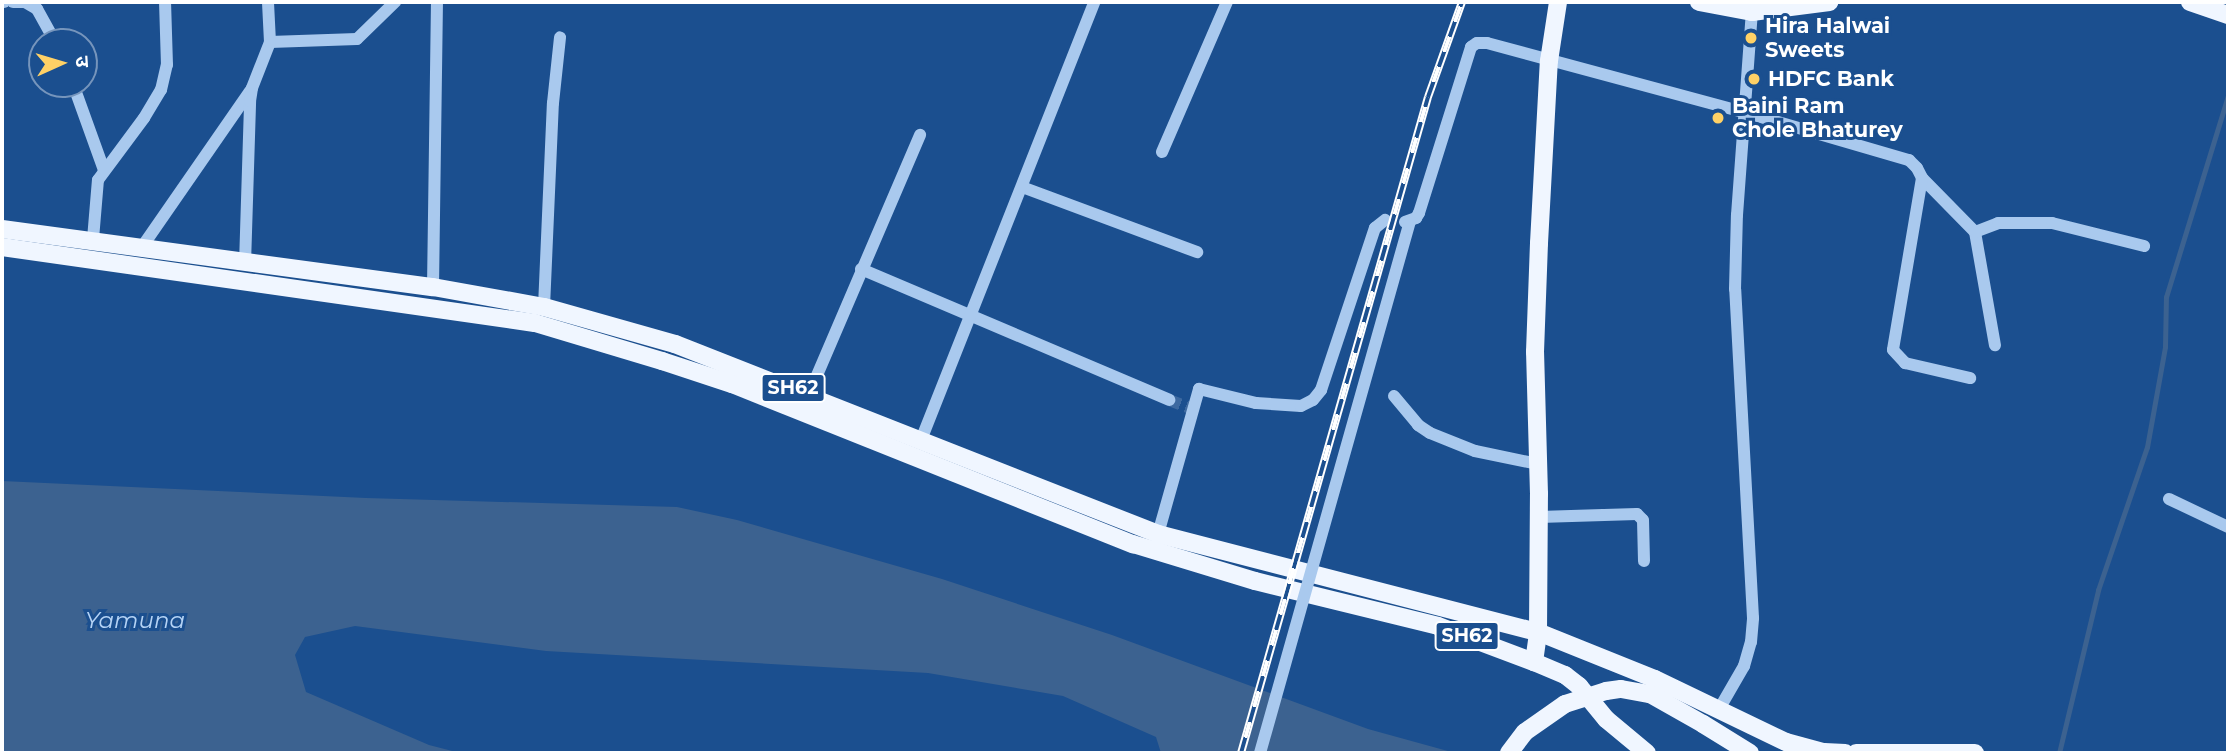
<!DOCTYPE html>
<meta charset="utf-8">
<style>
body{margin:0}
#map{position:relative;width:2230px;height:755px;overflow:hidden;background:#1b4f8f;font-family:Montserrat,"Noto Sans Devanagari",sans-serif}
div>[style]{position:absolute}
.water>*{inset:0;background:#3c6290}
.stream>*{height:5px;margin:-2.5px;padding:0 2.5px;transform-origin:2.5px;border-radius:2.5px;background:#3c6290}
.minor-tunnel>*{height:12px;margin-top:-6px;transform-origin:0;background:repeating-linear-gradient(90deg,#3d69a0 0 12px,transparent 0 18px)}
.minor>*{height:12px;margin:-6px;padding:0 6px;transform-origin:6px;border-radius:6px;background:#a9c9ee}
.major>*{height:18px;margin:-9px;padding:0 9px;transform-origin:9px;border-radius:9px;background:#f0f6ff}
.rail>*{height:8px;margin-top:-4px;transform-origin:0;background:repeating-linear-gradient(90deg,#1b4f8f 0 16px,#fff 0 32px);box-sizing:border-box;border-block:2px solid #fff}
.minor-bridge>*{height:12px;margin:-6px;padding:0 6px;transform-origin:6px;border-radius:6px;background:#a9c9ee}
.major-bridge>*{height:18px;margin:-9px;padding:0 9px;transform-origin:9px;border-radius:9px;background:#f0f6ff}
.dots>*{width:19px;height:19px;translate:-50% -50%;box-sizing:border-box;border:4px solid #1b4f8f;border-radius:50%}
span{translate:-50% -50%;white-space:nowrap;text-align:center;line-height:1.15;-webkit-text-stroke:6px #1b4f8f;paint-order:stroke}
.shield-label span{padding:2px 5px;background:#1b4f8f;border:2px solid;border-radius:5px;-webkit-text-stroke-width:0}
.shield-label{font-size:19px;color:#fff;font-weight:700}
.poi-label{font-size:21px;color:#fff;font-weight:700}
.left{translate:0 -50%;text-align:left}
.water-label{font-size:23px;color:#b5d3f5;font-style:italic}
.frame{position:absolute;inset:0;border:4px solid #fff;pointer-events:none}
.north{position:absolute;left:28px;top:28px;width:70px;height:70px;box-sizing:border-box;background:#1b4f8f;border:2px solid #7695bc;border-radius:50%;rotate:86deg;font-size:19px;font-weight:700;line-height:28px;text-align:center;color:#fff}
.north::after{content:'';display:block;margin:auto;width:24px;height:32px;background:#ffd166;clip-path:polygon(50% 0,100% 100%,50% 72%,0 100%)}
</style>
<div id="map">
<div class="water">
<i style="clip-path:polygon(2px 481px,366px 498px,677px 507px,737px 520px,942px 579px,1112px 635px,1368px 729px,1455px 753px,1161px 753px,1156px 737px,1063px 696px,928px 673px,546px 651px,355px 626px,305px 637px,295px 655px,306px 692px,429px 745px,460px 753px,2px 753px)"></i>
</div>
<div class="stream">
<i style="left:2059px;top:753px;width:168px;rotate:-76.5deg"></i>
<i style="left:2098px;top:590px;width:151px;rotate:-71.1deg"></i>
<i style="left:2147px;top:447px;width:102px;rotate:-79.8deg"></i>
<i style="left:2165px;top:347px;width:50px;rotate:-88.9deg"></i>
<i style="left:2166px;top:297px;width:210px;rotate:-72.9deg"></i>
</div>
<div class="minor-tunnel">
<i style="left:1169px;top:400px;width:25px;rotate:21deg"></i>
</div>
<div class="minor">
<i style="left:2px;top:2px;width:2px"></i>
<i style="left:13px;top:2px;width:12px"></i>
<i style="left:25px;top:2px;width:14px;rotate:30deg"></i>
<i style="left:37px;top:9px;width:38px;rotate:61deg"></i>
<i style="left:270px;top:42px;width:87px;rotate:-2deg"></i>
<i style="left:357px;top:39px;width:53px;rotate:-44.2deg"></i>
<i style="left:73px;top:84px;width:91px;rotate:70.2deg"></i>
<i style="left:1162px;top:152px;width:163px;rotate:-66.6deg"></i>
<i style="left:1922px;top:178px;width:76px;rotate:45.5deg"></i>
<i style="left:1975px;top:232px;width:115px;rotate:80deg"></i>
<i style="left:1022px;top:187px;width:187px;rotate:20.4deg"></i>
<i style="left:1405px;top:222px;width:12px;rotate:-20deg"></i>
<i style="left:1416px;top:218px;width:6px;rotate:-59deg"></i>
<i style="left:1419px;top:213px;width:174px;rotate:-72.6deg"></i>
<i style="left:1471px;top:47px;width:7px;rotate:-34deg"></i>
<i style="left:1477px;top:43px;width:10px"></i>
<i style="left:1487px;top:43px;width:269px;rotate:15.1deg"></i>
<i style="left:1747px;top:113px;width:169px;rotate:16.2deg"></i>
<i style="left:1909px;top:160px;width:11px;rotate:45deg"></i>
<i style="left:1917px;top:168px;width:11px;rotate:63deg"></i>
<i style="left:1922px;top:178px;width:174px;rotate:99.6deg"></i>
<i style="left:1893px;top:350px;width:18px;rotate:47deg"></i>
<i style="left:1905px;top:363px;width:67px;rotate:13deg"></i>
<i style="left:1975px;top:232px;width:25px;rotate:-21deg"></i>
<i style="left:1998px;top:223px;width:54px"></i>
<i style="left:2052px;top:223px;width:95px;rotate:14deg"></i>
<i style="left:93px;top:239px;width:59px;rotate:-85.2deg"></i>
<i style="left:98px;top:180px;width:77px;rotate:-53.4deg"></i>
<i style="left:144px;top:118px;width:33px;rotate:-59deg"></i>
<i style="left:161px;top:90px;width:26px;rotate:-77deg"></i>
<i style="left:167px;top:65px;width:63px;rotate:-91.8deg"></i>
<i style="left:142px;top:247px;width:190px;rotate:-55.3deg"></i>
<i style="left:245px;top:264px;width:163px;rotate:-88.2deg"></i>
<i style="left:250px;top:101px;width:13px;rotate:-81deg"></i>
<i style="left:252px;top:88px;width:49px;rotate:-68.6deg"></i>
<i style="left:270px;top:42px;width:40px;rotate:-92.9deg"></i>
<i style="left:861px;top:269px;width:335px;rotate:23deg"></i>
<i style="left:433px;top:287px;width:285px;rotate:-89.2deg"></i>
<i style="left:544px;top:307px;width:204px;rotate:-87.5deg"></i>
<i style="left:553px;top:103px;width:66px;rotate:-83.9deg"></i>
<i style="left:809px;top:394px;width:282px;rotate:-66.8deg"></i>
<i style="left:1394px;top:396px;width:38px;rotate:50deg"></i>
<i style="left:1418px;top:425px;width:14px;rotate:34deg"></i>
<i style="left:1430px;top:433px;width:48px;rotate:21.8deg"></i>
<i style="left:1475px;top:451px;width:64px;rotate:11.7deg"></i>
<i style="left:921px;top:440px;width:471px;rotate:-68.4deg"></i>
<i style="left:2169px;top:499px;width:65px;rotate:25.4deg"></i>
<i style="left:1539px;top:517px;width:98px;rotate:-1.8deg"></i>
<i style="left:1637px;top:514px;width:8px;rotate:45deg"></i>
<i style="left:1643px;top:520px;width:41px;rotate:88.6deg"></i>
<i style="left:1158px;top:534px;width:151px;rotate:-74.2deg"></i>
<i style="left:1199px;top:389px;width:59px;rotate:13.8deg"></i>
<i style="left:1256px;top:403px;width:45px;rotate:3.8deg"></i>
<i style="left:1301px;top:406px;width:13px;rotate:-27deg"></i>
<i style="left:1313px;top:400px;width:13px;rotate:-51deg"></i>
<i style="left:1321px;top:390px;width:171px;rotate:-71.6deg"></i>
<i style="left:1375px;top:228px;width:13px;rotate:-39deg"></i>
<i style="left:1718px;top:711px;width:52px;rotate:-60deg"></i>
<i style="left:1744px;top:666px;width:25px;rotate:-74deg"></i>
<i style="left:1751px;top:642px;width:24px;rotate:-85deg"></i>
<i style="left:1753px;top:618px;width:329px;rotate:-93.1deg"></i>
<i style="left:1735px;top:289px;width:74px;rotate:-88.5deg"></i>
<i style="left:1737px;top:215px;width:204px;rotate:-85.8deg"></i>
</div>
<div class="major">
<i style="left:1699px;top:2px;width:54px;rotate:10.7deg"></i>
<i style="left:1752px;top:12px;width:78px;rotate:-7.4deg"></i>
<i style="left:2190px;top:2px;width:40px;rotate:18.9deg"></i>
<i style="left:2px;top:229px;width:435px;rotate:7.7deg"></i>
<i style="left:433px;top:287px;width:113px;rotate:10.2deg"></i>
<i style="left:544px;top:307px;width:136px;rotate:15.8deg"></i>
<i style="left:675px;top:344px;width:519px;rotate:21.47deg"></i>
<i style="left:1158px;top:534px;width:392px;rotate:14.5deg"></i>
<i style="left:1538px;top:632px;width:126px;rotate:21.9deg"></i>
<i style="left:1655px;top:679px;width:145px;rotate:25.7deg"></i>
<i style="left:1786px;top:742px;width:39px;rotate:15deg"></i>
<i style="left:1824px;top:752px;width:21px;rotate:3deg"></i>
<i style="left:2px;top:247px;width:538px;rotate:8.12deg"></i>
<i style="left:535px;top:323px;width:133px;rotate:16.7deg"></i>
<i style="left:662px;top:361px;width:74px;rotate:18.2deg"></i>
<i style="left:732px;top:384px;width:432px;rotate:21.8deg"></i>
<i style="left:1133px;top:544px;width:127px;rotate:16.9deg"></i>
<i style="left:1255px;top:581px;width:188px;rotate:13.8deg"></i>
<i style="left:1438px;top:626px;width:103px;rotate:20.6deg"></i>
<i style="left:1534px;top:662px;width:34px;rotate:23deg"></i>
<i style="left:1565px;top:675px;width:18px;rotate:38deg"></i>
<i style="left:1579px;top:686px;width:43px;rotate:50.7deg"></i>
<i style="left:1606px;top:719px;width:53px;rotate:39.7deg"></i>
<i style="left:1534px;top:662px;width:30px;rotate:-82deg"></i>
<i style="left:1538px;top:632px;width:138px;rotate:-89.6deg"></i>
<i style="left:1539px;top:494px;width:142px;rotate:-91.6deg"></i>
<i style="left:1535px;top:352px;width:109px;rotate:-87.9deg"></i>
<i style="left:1539px;top:243px;width:182px;rotate:-86.9deg"></i>
<i style="left:1549px;top:61px;width:60px;rotate:-81.3deg"></i>
<i style="left:1703px;top:724px;width:55px;rotate:31.7deg"></i>
<i style="left:1856px;top:753px;width:119px"></i>
</div>
<div class="rail">
<i style="left:1241px;top:753px;width:682px;rotate:-74.09deg"></i>
<i style="left:1428px;top:97px;width:101px;rotate:-70.3deg"></i>
</div>
<div class="minor-bridge">
<i style="left:1260px;top:753px;width:553px;rotate:-74.25deg"></i>
</div>
<div class="major-bridge">
<i style="left:1509px;top:753px;width:26px;rotate:-53deg"></i>
<i style="left:1525px;top:732px;width:49px;rotate:-35deg"></i>
<i style="left:1565px;top:704px;width:43px;rotate:-17.6deg"></i>
<i style="left:1606px;top:691px;width:15px;rotate:-8deg"></i>
<i style="left:1621px;top:689px;width:29px;rotate:10deg"></i>
<i style="left:1650px;top:694px;width:61px;rotate:29.5deg"></i>
</div>
<div class="dots">
<i style="left:1751px;top:38px;background:#ffd166"></i>
<i style="left:1754px;top:79px;background:#ffd166"></i>
<i style="left:1718px;top:118px;background:#ffd166"></i>
</div>
<div class="shield-label">
<span style="left:793px;top:388px">SH62</span>
<span style="left:1467px;top:636px">SH62</span>
</div>
<div class="poi-label">
<span class="left" style="left:1765px;top:38px">Hira Halwai<br>Sweets</span>
<span class="left" style="left:1768px;top:79px">HDFC Bank</span>
<span class="left" style="left:1732px;top:118px">Baini Ram<br>Chole Bhaturey</span>
</div>
<div class="water-label">
<span style="left:135px;top:620px">Yamuna</span>
</div>
<div class="frame"></div>
<div class="north">उ</div>
</div>
